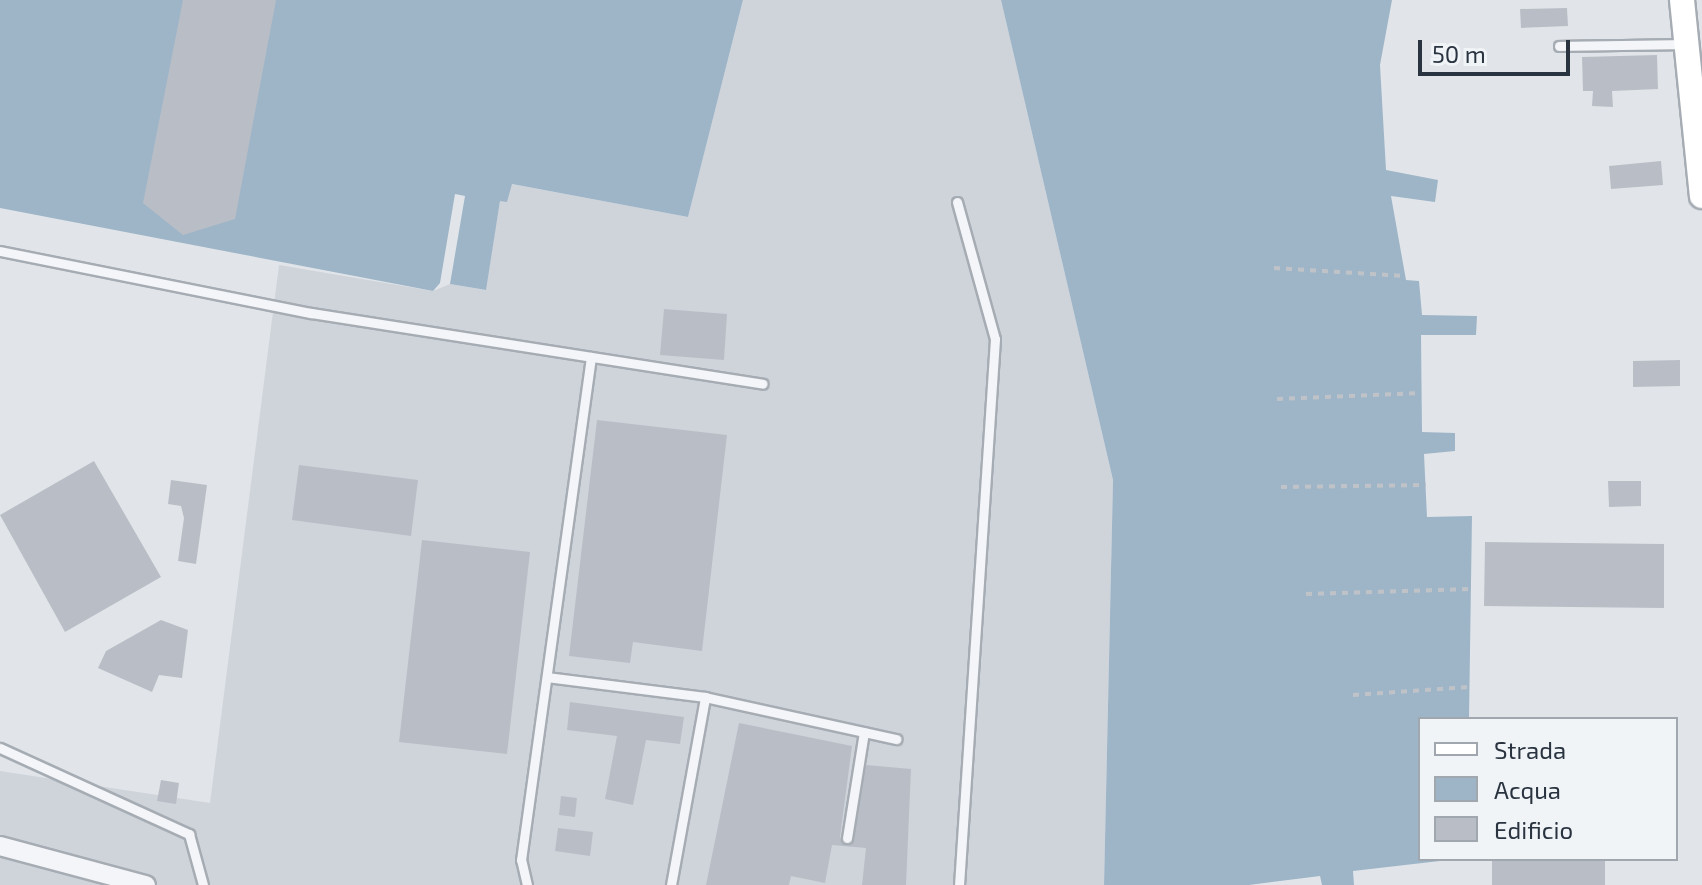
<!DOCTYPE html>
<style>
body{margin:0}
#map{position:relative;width:1702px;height:885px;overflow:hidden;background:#e1e5e9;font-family:"Exo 2",sans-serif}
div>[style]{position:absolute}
.built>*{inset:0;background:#cfd4db}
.water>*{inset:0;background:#9eb5c8}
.building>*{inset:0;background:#b9bec6}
.path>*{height:4px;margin-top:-2px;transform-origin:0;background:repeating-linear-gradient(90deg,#bfc3c8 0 6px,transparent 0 12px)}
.roads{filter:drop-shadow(2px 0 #a6acb3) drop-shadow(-2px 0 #a6acb3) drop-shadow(0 2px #a6acb3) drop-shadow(0 -2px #a6acb3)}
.lane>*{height:9px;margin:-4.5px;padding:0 4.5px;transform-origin:4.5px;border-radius:4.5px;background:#f4f5f8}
.street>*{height:18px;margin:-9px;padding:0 9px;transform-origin:9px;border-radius:9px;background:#f4f5f8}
.secondary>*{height:24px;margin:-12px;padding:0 12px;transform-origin:12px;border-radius:12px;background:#fff}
span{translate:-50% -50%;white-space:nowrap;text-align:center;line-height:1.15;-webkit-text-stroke:6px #f1f4f7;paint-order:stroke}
.legend{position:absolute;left:1418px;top:717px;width:260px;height:144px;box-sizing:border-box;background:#f1f4f7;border:2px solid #a1a7ae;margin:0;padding:10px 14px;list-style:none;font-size:24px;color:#2a3440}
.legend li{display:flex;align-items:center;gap:16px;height:40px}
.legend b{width:40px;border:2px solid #a1a7ae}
.scale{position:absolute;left:1418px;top:40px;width:152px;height:36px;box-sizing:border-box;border:4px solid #2a3440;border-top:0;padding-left:10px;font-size:24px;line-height:28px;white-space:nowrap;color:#2a3440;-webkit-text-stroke:6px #f1f4f7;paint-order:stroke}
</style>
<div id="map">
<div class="built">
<i style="clip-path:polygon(743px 0,1001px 0,1113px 480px,1104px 885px,0 885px,0 771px,210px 803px,279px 265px,433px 291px,450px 284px,485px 290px,500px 201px,511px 184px,688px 217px)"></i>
</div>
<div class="water">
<i style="clip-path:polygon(0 0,743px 0,688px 217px,512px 184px,507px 202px,500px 201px,486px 290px,450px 284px,465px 196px,455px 194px,440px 283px,433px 291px,0 208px)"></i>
<i style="clip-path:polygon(1001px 0,1392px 0,1380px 65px,1386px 170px,1438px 180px,1435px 202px,1391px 196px,1406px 280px,1419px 281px,1422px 315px,1477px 316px,1476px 335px,1421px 335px,1422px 432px,1455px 433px,1455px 451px,1424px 454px,1427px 517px,1472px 516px,1469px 719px,1420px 719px,1420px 859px,1457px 859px,1353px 871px,1354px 885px,1322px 885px,1320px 876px,1249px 885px,1104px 885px,1113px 480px)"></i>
</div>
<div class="building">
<i style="clip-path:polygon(183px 0,276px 0,235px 219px,183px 235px,143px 203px)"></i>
<i style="clip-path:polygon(1567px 8px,1568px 26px,1521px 28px,1520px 9px)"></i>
<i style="clip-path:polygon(1657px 55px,1658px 89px,1612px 91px,1613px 107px,1592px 106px,1593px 91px,1583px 91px,1582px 57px)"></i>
<i style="clip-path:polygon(1661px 161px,1663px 185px,1611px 189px,1609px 166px)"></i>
<i style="clip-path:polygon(664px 309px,727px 314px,724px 360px,660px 355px)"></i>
<i style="clip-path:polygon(1680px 360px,1680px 386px,1633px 387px,1633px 361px)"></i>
<i style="clip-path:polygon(597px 420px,727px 435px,702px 651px,633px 642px,630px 663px,569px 656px)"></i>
<i style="clip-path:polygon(94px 461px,161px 577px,65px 632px,0 515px)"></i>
<i style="clip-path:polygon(299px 465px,418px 480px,411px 536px,292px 520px)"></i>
<i style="clip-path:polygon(171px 480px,207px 485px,196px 564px,178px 561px,184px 518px,181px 506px,168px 504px)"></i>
<i style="clip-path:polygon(1608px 481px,1641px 481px,1641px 506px,1609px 507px)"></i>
<i style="clip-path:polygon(422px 540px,530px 552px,507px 754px,399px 742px)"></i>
<i style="clip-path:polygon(1485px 542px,1664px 544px,1664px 608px,1484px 606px)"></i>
<i style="clip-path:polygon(161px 620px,188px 630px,182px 678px,159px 675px,152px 692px,98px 668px,106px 651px)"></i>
<i style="clip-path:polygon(570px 702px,684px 717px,680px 744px,646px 740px,633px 805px,605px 799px,617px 736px,567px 730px)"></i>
<i style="clip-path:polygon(739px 723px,852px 746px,840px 837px,845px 845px,854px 839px,866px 765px,911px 769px,906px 885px,862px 885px,866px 848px,832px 845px,825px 883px,791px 876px,789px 885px,706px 885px)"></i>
<i style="clip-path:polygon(161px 780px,179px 783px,176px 804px,157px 801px)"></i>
<i style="clip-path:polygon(561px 796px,577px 798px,575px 817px,559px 815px)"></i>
<i style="clip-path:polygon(558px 828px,593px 832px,590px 856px,555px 851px)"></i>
<i style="clip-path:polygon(1492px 859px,1605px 859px,1605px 885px,1492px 885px)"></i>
</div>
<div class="path">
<i style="left:1274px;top:268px;width:131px;rotate:3.5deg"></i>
<i style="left:1277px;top:399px;width:144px;rotate:-2.4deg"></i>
<i style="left:1281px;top:487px;width:145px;rotate:-0.8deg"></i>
<i style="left:1306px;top:594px;width:165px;rotate:-1.7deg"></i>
<i style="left:1353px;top:695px;width:116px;rotate:-3.9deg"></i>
</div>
<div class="roads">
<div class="lane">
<i style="left:1559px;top:46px;width:125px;rotate:-0.9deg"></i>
<i style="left:957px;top:202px;width:142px;rotate:74.5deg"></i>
<i style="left:995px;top:339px;width:547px;rotate:93.77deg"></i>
<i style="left:0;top:251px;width:317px;rotate:11.3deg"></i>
<i style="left:311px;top:313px;width:457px;rotate:8.9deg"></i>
<i style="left:547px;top:677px;width:159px;rotate:7.2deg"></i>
<i style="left:705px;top:697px;width:196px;rotate:12.4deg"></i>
<i style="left:0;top:748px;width:208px;rotate:24.5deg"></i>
<i style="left:189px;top:834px;width:53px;rotate:74.6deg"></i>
<i style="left:847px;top:838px;width:107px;rotate:-80.9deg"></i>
<i style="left:527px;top:885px;width:26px;rotate:-103deg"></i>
<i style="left:521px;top:860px;width:508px;rotate:-82.08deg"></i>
<i style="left:671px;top:885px;width:191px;rotate:-79.7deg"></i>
</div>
<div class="street">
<i style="left:0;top:846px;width:151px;rotate:15deg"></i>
</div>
<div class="secondary">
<i style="left:1682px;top:0;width:197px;rotate:84.2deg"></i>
</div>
</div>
<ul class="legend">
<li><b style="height:10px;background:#fff"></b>Strada</li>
<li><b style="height:22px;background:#9eb5c8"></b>Acqua</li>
<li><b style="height:22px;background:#b9bec6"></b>Edificio</li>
</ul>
<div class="scale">50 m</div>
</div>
